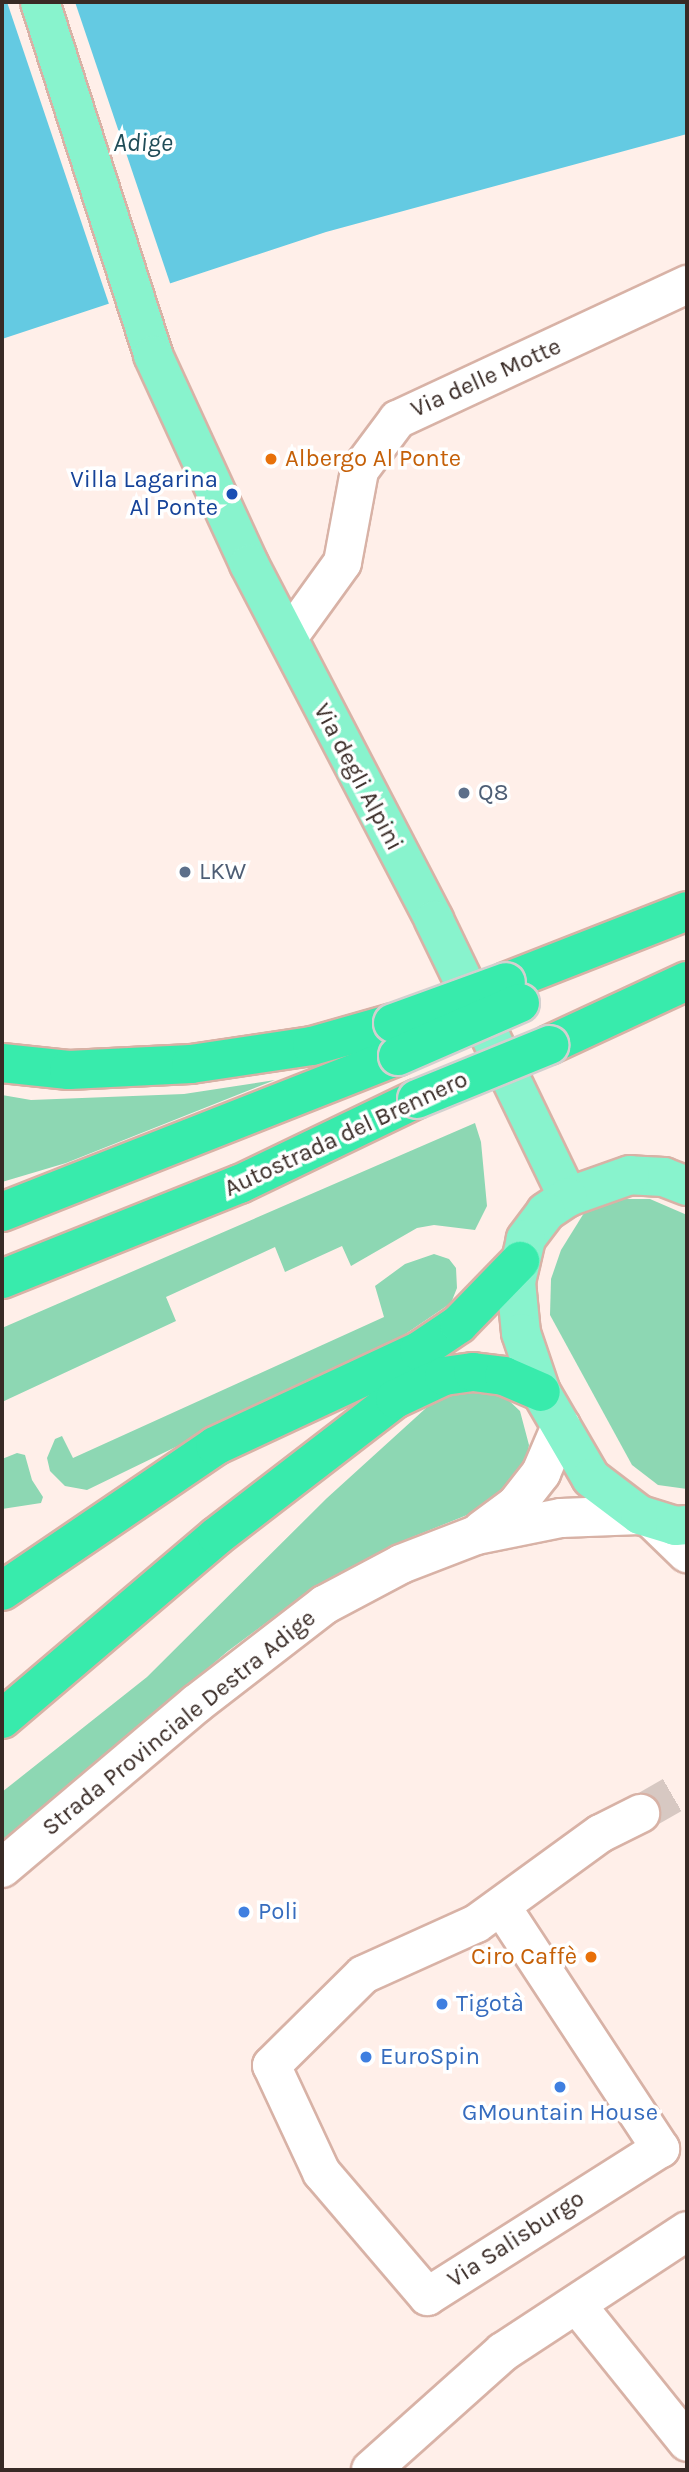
<!DOCTYPE html>
<meta charset="utf-8">
<style>
body{margin:0}
#map{position:relative;width:689px;height:2472px;overflow:hidden;background:#ffefe9;font-family:Karla,sans-serif}
div>[style]{position:absolute}
.green>*{inset:0;background:#8dd7b3}
.water>*{inset:0;background:#64cae2}
.pier>*{inset:0;background:#ffefe9}
.street-tunnel>*{height:37px;margin-top:-18.5px;transform-origin:0;background:repeating-linear-gradient(90deg,#d7c8c2 0 37px,transparent 0 55px)}
.roads{filter:drop-shadow(2px 0 #d8b2a6) drop-shadow(-2px 0 #d8b2a6) drop-shadow(0 2px #d8b2a6) drop-shadow(0 -2px #d8b2a6)}
.street>*{height:37px;margin:-18.5px;padding:0 18.5px;transform-origin:18.5px;border-radius:18.5px;background:#fff}
.secondary>*{height:38px;margin:-19px;padding:0 19px;transform-origin:19px;border-radius:19px;background:#fff}
.primary>*{height:38px;margin:-19px;padding:0 19px;transform-origin:19px;border-radius:19px;background:#88f3cd}
.highway>*{height:38px;margin:-19px;padding:0 19px;transform-origin:19px;border-radius:19px;background:#38ebac}
.bridges{filter:drop-shadow(2px 0 #d3d0cf) drop-shadow(-2px 0 #d3d0cf) drop-shadow(0 2px #d3d0cf) drop-shadow(0 -2px #d3d0cf)}
.highway-bridge>*{height:38px;margin:-19px;padding:0 19px;transform-origin:19px;border-radius:19px;background:#38ebac}
.dots>*{width:19px;height:19px;translate:-50% -50%;box-sizing:border-box;border:4px solid #fff;border-radius:50%}
span{translate:-50% -50%;white-space:nowrap;text-align:center;line-height:1.15;-webkit-text-stroke:7px #fff;paint-order:stroke}
.street-label{font-size:24px;color:#382a25}
.food-label{font-size:24px;color:#c56008}
.left{translate:0 -50%;text-align:left}
.right{translate:-100% -50%;text-align:right}
.transit-label{font-size:24px;color:#164399}
.service-label{font-size:24px;color:#4e5e75}
.shop-label{font-size:24px;color:#366cbe}
.water-label{font-size:26px;color:#204d58;font-style:italic}
.frame{position:absolute;inset:0;border:4px solid #382a25;pointer-events:none}
</style>
<div id="map">
<div class="green">
<i style="clip-path:polygon(275px 1080px,66px 1163px,2px 1182px,2px 1095px,31px 1100px,184px 1094px)"></i>
<i style="clip-path:polygon(475px 1123px,481px 1142px,487px 1206px,475px 1230px,434px 1225px,417px 1228px,351px 1266px,342px 1246px,285px 1272px,275px 1247px,166px 1297px,176px 1321px,2px 1402px,2px 1328px)"></i>
<i style="clip-path:polygon(618px 1199px,650px 1199px,687px 1215px,687px 1489px,658px 1485px,632px 1465px,550px 1315px,551px 1279px,561px 1250px,584px 1213px)"></i>
<i style="clip-path:polygon(434px 1254px,449px 1259px,456px 1268px,457px 1288px,451px 1303px,398px 1339px,87px 1490px,65px 1486px,50px 1471px,47px 1458px,55px 1439px,62px 1436px,73px 1458px,384px 1317px,375px 1286px,405px 1264px)"></i>
<i style="clip-path:polygon(462px 1387px,485px 1388px,505px 1397px,520px 1411px,529px 1445px,524px 1475px,477px 1511px,405px 1540px,297px 1600px,228px 1651px,2px 1844px,2px 1792px,147px 1677px,327px 1498px,436px 1399px)"></i>
<i style="clip-path:polygon(17px 1453px,25px 1455px,32px 1480px,43px 1497px,41px 1503px,2px 1509px,2px 1459px)"></i>
</div>
<div class="water">
<i style="clip-path:polygon(2px 2px,687px 2px,687px 134px,326px 232px,2px 339px)"></i>
</div>
<div class="pier">
<i style="clip-path:polygon(7px 2px,75px 2px,171px 286px,110px 307px)"></i>
</div>
<div class="street-tunnel">
<i style="left:640px;top:1813px;width:54px;rotate:-29.9deg"></i>
</div>
<div class="roads">
<div class="street">
<i style="left:288px;top:637px;width:92px;rotate:-54.2deg"></i>
<i style="left:342px;top:562px;width:94px;rotate:-79.5deg"></i>
<i style="left:359px;top:470px;width:64px;rotate:-53.3deg"></i>
<i style="left:397px;top:419px;width:320px;rotate:-25deg"></i>
<i style="left:501px;top:1906px;width:290px;rotate:56.7deg"></i>
<i style="left:660px;top:2148px;width:276px;rotate:147.6deg"></i>
<i style="left:427px;top:2296px;width:163px;rotate:-130.5deg"></i>
<i style="left:321px;top:2172px;width:118px;rotate:-115deg"></i>
<i style="left:271px;top:2065px;width:129px;rotate:-44.7deg"></i>
<i style="left:363px;top:1974px;width:124px;rotate:-24.3deg"></i>
<i style="left:476px;top:1923px;width:153px;rotate:-36deg"></i>
<i style="left:600px;top:1833px;width:45px;rotate:-26.6deg"></i>
<i style="left:576px;top:2304px;width:177px;rotate:51.2deg"></i>
</div>
<div class="secondary">
<i style="left:655px;top:1522px;width:45px;rotate:44.1deg"></i>
<i style="left:482px;top:1530px;width:42px;rotate:-36.3deg"></i>
<i style="left:516px;top:1505px;width:41px;rotate:-52deg"></i>
<i style="left:541px;top:1473px;width:51px;rotate:-66.9deg"></i>
<i style="left:2px;top:1868px;width:254px;rotate:-40.2deg"></i>
<i style="left:196px;top:1704px;width:162px;rotate:-37.7deg"></i>
<i style="left:324px;top:1605px;width:87px;rotate:-28deg"></i>
<i style="left:401px;top:1564px;width:80px;rotate:-21.1deg"></i>
<i style="left:476px;top:1535px;width:87px;rotate:-11.3deg"></i>
<i style="left:561px;top:1518px;width:79px;rotate:-2.2deg"></i>
<i style="left:371px;top:2470px;width:177px;rotate:-41.8deg"></i>
<i style="left:503px;top:2352px;width:220px;rotate:-33.3deg"></i>
</div>
<div class="primary">
<i style="left:40px;top:2px;width:371px;rotate:72.2deg"></i>
<i style="left:153px;top:355px;width:230px;rotate:65.3deg"></i>
<i style="left:249px;top:564px;width:401px;rotate:62.5deg"></i>
<i style="left:434px;top:920px;width:308px;rotate:64.2deg"></i>
<i style="left:687px;top:1186px;width:25px;rotate:-159deg"></i>
<i style="left:664px;top:1177px;width:34px;rotate:-177deg"></i>
<i style="left:630px;top:1175px;width:66px;rotate:160.5deg"></i>
<i style="left:568px;top:1197px;width:27px;rotate:146deg"></i>
<i style="left:546px;top:1212px;width:34px;rotate:127deg"></i>
<i style="left:526px;top:1239px;width:44px;rotate:103.1deg"></i>
<i style="left:516px;top:1282px;width:51px;rotate:84.4deg"></i>
<i style="left:521px;top:1333px;width:62px;rotate:71.3deg"></i>
<i style="left:541px;top:1392px;width:99px;rotate:59.8deg"></i>
<i style="left:591px;top:1478px;width:61px;rotate:37.1deg"></i>
<i style="left:640px;top:1515px;width:37px;rotate:17deg"></i>
<i style="left:675px;top:1526px;width:12px;rotate:-5deg"></i>
</div>
<div class="highway">
<i style="left:506px;top:982px;width:194px;rotate:-21.4deg"></i>
<i style="left:549px;top:1045px;width:152px;rotate:-24.9deg"></i>
<i style="left:2px;top:1063px;width:67px;rotate:6deg"></i>
<i style="left:69px;top:1070px;width:122px;rotate:-2.8deg"></i>
<i style="left:191px;top:1064px;width:122px;rotate:-8.5deg"></i>
<i style="left:312px;top:1046px;width:84px;rotate:-15.9deg"></i>
<i style="left:2px;top:1212px;width:426px;rotate:-21.5deg"></i>
<i style="left:2px;top:1279px;width:256px;rotate:-21.8deg"></i>
<i style="left:240px;top:1184px;width:196px;rotate:-25.7deg"></i>
<i style="left:2px;top:1591px;width:258px;rotate:-34.2deg"></i>
<i style="left:215px;top:1446px;width:225px;rotate:-25deg"></i>
<i style="left:419px;top:1351px;width:48px;rotate:-34deg"></i>
<i style="left:459px;top:1324px;width:88px;rotate:-45.9deg"></i>
<i style="left:2px;top:1719px;width:282px;rotate:-40.4deg"></i>
<i style="left:217px;top:1536px;width:225px;rotate:-37.6deg"></i>
<i style="left:395px;top:1399px;width:54px;rotate:-25.1deg"></i>
<i style="left:444px;top:1376px;width:29px;rotate:-8deg"></i>
<i style="left:473px;top:1372px;width:31px;rotate:7deg"></i>
<i style="left:504px;top:1376px;width:40px;rotate:23.4deg"></i>
</div>
</div>
<div class="bridges">
<div class="highway-bridge">
<i style="left:393px;top:1023px;width:120px;rotate:-19.9deg"></i>
<i style="left:398px;top:1056px;width:133px;rotate:-23.5deg"></i>
<i style="left:417px;top:1099px;width:143px;rotate:-22.2deg"></i>
</div>
</div>
<div class="dots">
<i style="left:271px;top:459px;background:#e8710a"></i>
<i style="left:232px;top:494px;background:#1a4fb4"></i>
<i style="left:464px;top:793px;background:#5c6f8a"></i>
<i style="left:185px;top:872px;background:#5c6f8a"></i>
<i style="left:244px;top:1912px;background:#3f7fe0"></i>
<i style="left:591px;top:1957px;background:#e8710a"></i>
<i style="left:442px;top:2004px;background:#3f7fe0"></i>
<i style="left:366px;top:2057px;background:#3f7fe0"></i>
<i style="left:560px;top:2087px;background:#3f7fe0"></i>
</div>
<div class="street-label">
<span style="left:486px;top:378px;rotate:-24deg">Via delle Motte</span>
<span style="left:358px;top:777px;rotate:62deg">Via degli Alpini</span>
<span style="left:346px;top:1134px;rotate:-25deg">Autostrada del Brennero</span>
<span style="left:179px;top:1723px;rotate:-39deg">Strada Provinciale Destra Adige</span>
<span style="left:516px;top:2239px;rotate:-33deg">Via Salisburgo</span>
</div>
<div class="food-label">
<span class="left" style="left:285px;top:459px">Albergo Al Ponte</span>
<span class="right" style="left:577px;top:1957px">Ciro Caffè</span>
</div>
<div class="transit-label">
<span class="right" style="left:218px;top:494px">Villa Lagarina<br>Al Ponte</span>
</div>
<div class="service-label">
<span class="left" style="left:478px;top:793px">Q8</span>
<span class="left" style="left:199px;top:872px">LKW</span>
</div>
<div class="shop-label">
<span class="left" style="left:258px;top:1912px">Poli</span>
<span class="left" style="left:456px;top:2004px">Tigotà</span>
<span class="left" style="left:380px;top:2057px">EuroSpin</span>
<span style="left:560px;top:2113px">GMountain House</span>
</div>
<div class="water-label">
<span style="left:143px;top:143px">Adige</span>
</div>
<div class="frame"></div>
</div>
